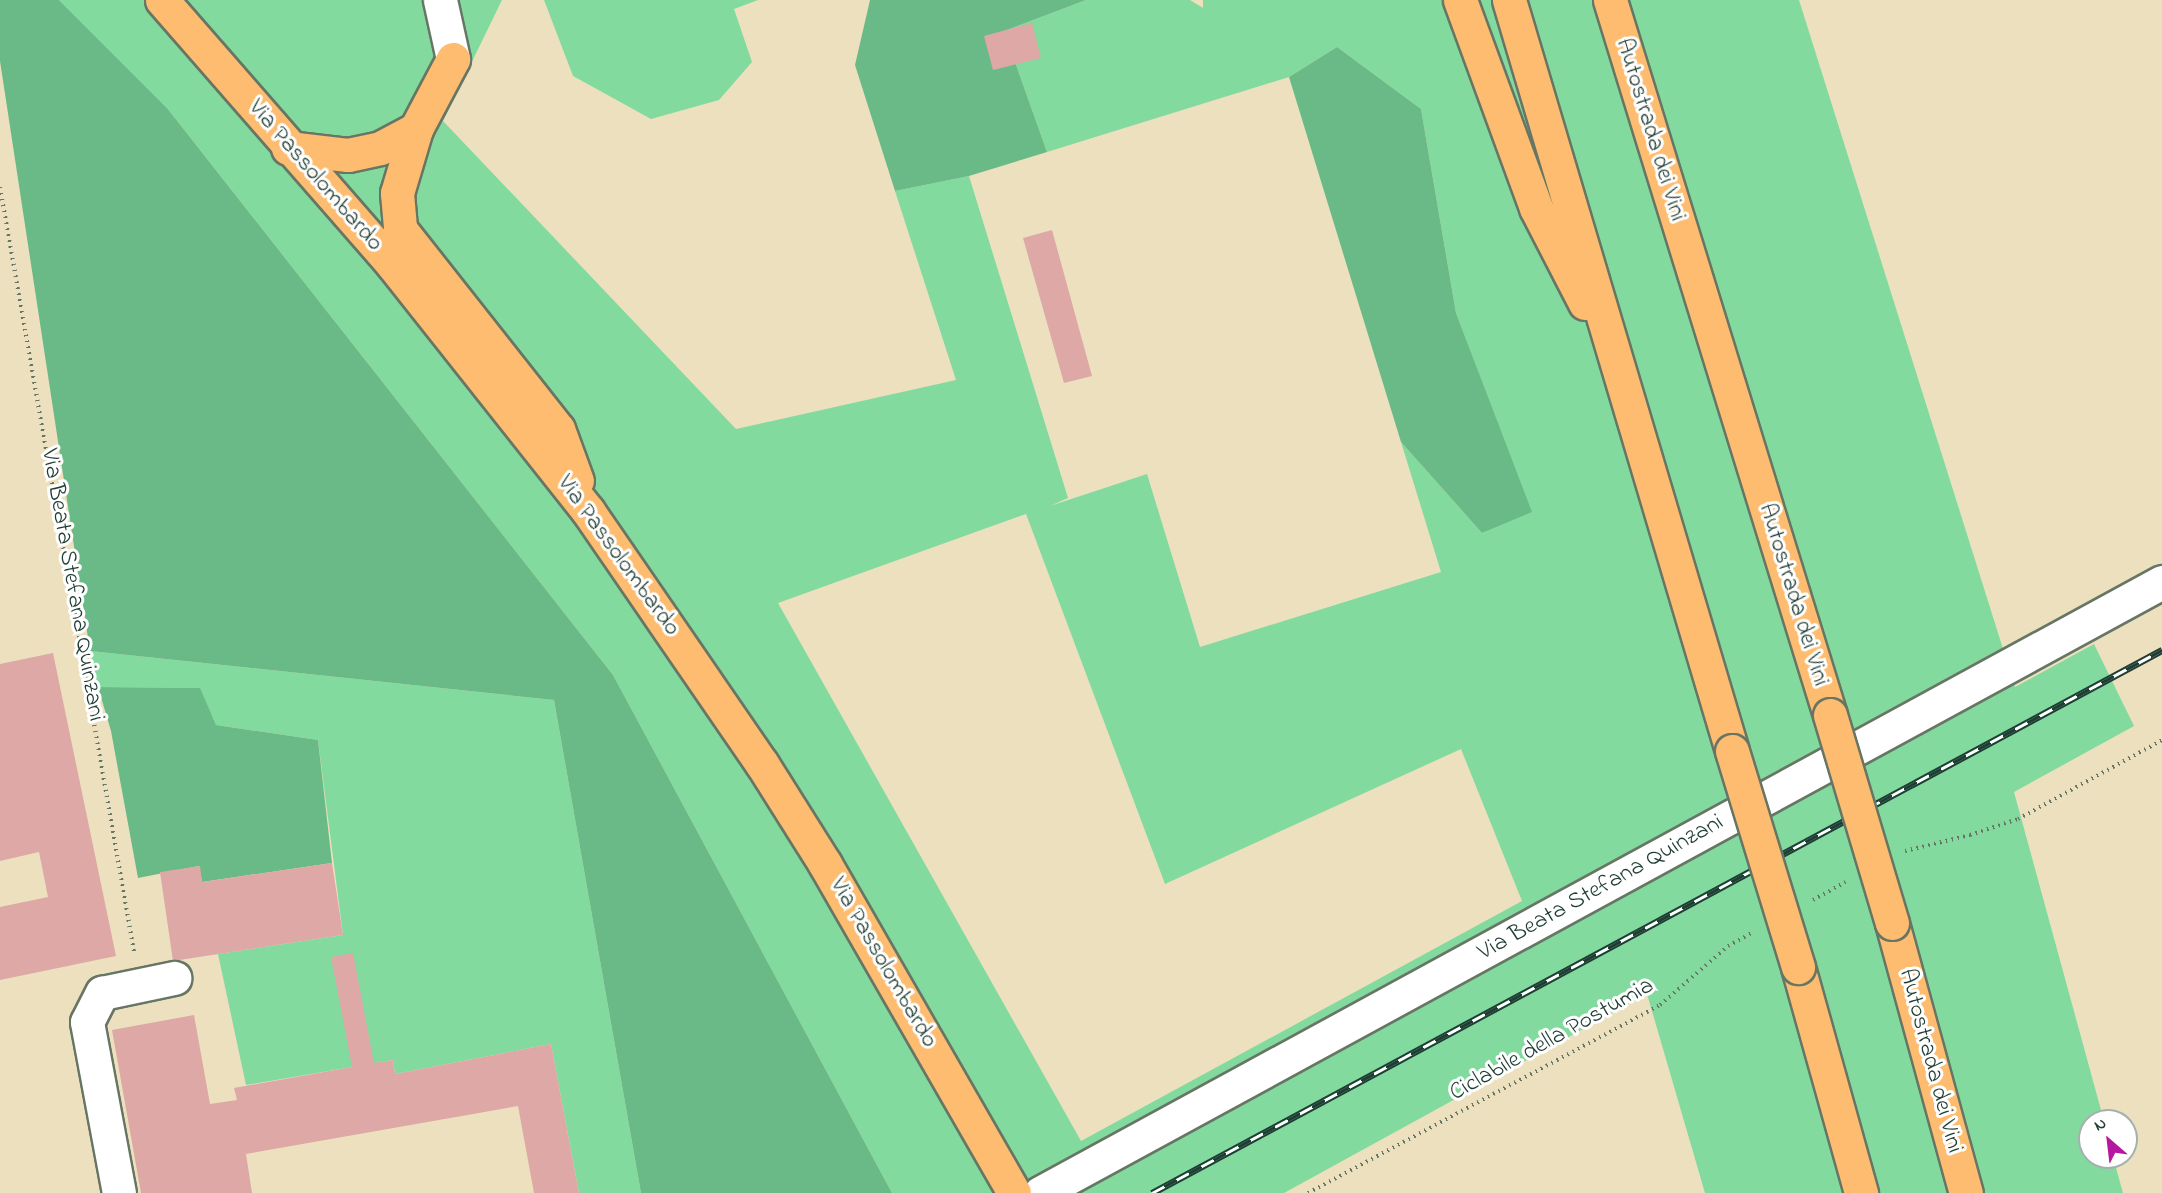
<!DOCTYPE html>
<style>
body{margin:0}
#map{position:relative;width:2162px;height:1193px;overflow:hidden;background:#ede0be;font-family:"Indie Flower",sans-serif}
div>[style]{position:absolute}
.green>*{inset:0;background:#82da9f}
.forest>*{inset:0;background:#69ba86}
.building>*{inset:0;background:#dda8a5}
.path>*{height:4px;margin-top:-2px;transform-origin:0;background:repeating-linear-gradient(90deg,#677664 0 1.5px,transparent 0 6px)}
.roads{filter:drop-shadow(2px 0 #677664) drop-shadow(-2px 0 #677664) drop-shadow(0 2px #677664) drop-shadow(0 -2px #677664)}
.minor>*{height:33px;margin:-16.5px;padding:0 16.5px;transform-origin:16.5px;border-radius:16.5px;background:#fff}
.major>*{height:33px;margin:-16.5px;padding:0 16.5px;transform-origin:16.5px;border-radius:16.5px;background:#fdbc6f}
.highway>*{height:33px;margin:-16.5px;padding:0 16.5px;transform-origin:16.5px;border-radius:16.5px;background:#fdbc6f}
.rail>*{height:7px;margin-top:-3.5px;transform-origin:0;background:repeating-linear-gradient(90deg,#fff 0 14px,#1f3d34 0 28px);box-sizing:border-box;border-block:2px solid #1f3d34}
.bridges{filter:drop-shadow(2px 0 #677664) drop-shadow(-2px 0 #677664) drop-shadow(0 2px #677664) drop-shadow(0 -2px #677664)}
.highway-bridge>*{height:33px;margin:-16.5px;padding:0 16.5px;transform-origin:16.5px;border-radius:16.5px;background:#fdbc6f}
span{translate:-50% -50%;white-space:nowrap;text-align:center;line-height:1.15;-webkit-text-stroke:6px #fff;paint-order:stroke}
.street-label{font-size:24px;color:#1f3d34}
.north{position:absolute;left:2078px;top:1109px;width:60px;height:60px;box-sizing:border-box;background:#fff;border:2px solid #a5b1ae;border-radius:50%;rotate:332deg;font-size:16px;font-weight:700;line-height:24px;text-align:center;color:#1f3d34}
.north::after{content:'';display:block;margin:auto;width:21px;height:27px;background:#b5179e;clip-path:polygon(50% 0,100% 100%,50% 72%,0 100%)}
</style>
<div id="map">
<div class="green">
<i style="clip-path:polygon(evenodd,59px 0,502px 0,443px 121px,736px 429px,956px 380px,895px 191px,969px 176px,1068px 498px,1050px 506px,1147px 474px,1200px 647px,1441px 572px,1401px 442px,1482px 533px,1531px 511px,1456px 313px,1421px 109px,1337px 47px,1289px 77px,1047px 152px,1004px 31px,1086px 0,1190px 0,1203px 8px,1203px 0,1799px 0,2015px 687px,2094px 644px,2134px 726px,2014px 792px,2104px 1121px,2090px 1121px,2090px 1157px,2113px 1157px,2123px 1193px,1705px 1193px,1647px 994px,1284px 1193px,892px 1193px,613px 675px,167px 108px,59px 0,1026px 514px,1165px 884px,1461px 749px,1522px 901px,1081px 1141px,778px 603px,1026px 514px)"></i>
<i style="clip-path:polygon(544px 0,758px 0,734px 9px,752px 62px,719px 100px,651px 119px,573px 76px)"></i>
<i style="clip-path:polygon(90px 651px,554px 700px,641px 1193px,579px 1193px,551px 1044px,395px 1074px,393px 1060px,246px 1085px,218px 954px,343px 935px,318px 740px,216px 725px,199px 688px,98px 687px)"></i>
</div>
<div class="forest">
<i style="clip-path:polygon(0 0,59px 0,167px 108px,613px 675px,892px 1193px,641px 1193px,554px 700px,90px 651px,0 61px)"></i>
<i style="clip-path:polygon(870px 0,1086px 0,1004px 31px,1047px 152px,969px 176px,895px 191px,855px 65px)"></i>
<i style="clip-path:polygon(1337px 47px,1421px 109px,1456px 313px,1532px 512px,1482px 533px,1401px 442px,1289px 77px)"></i>
<i style="clip-path:polygon(98px 687px,200px 688px,216px 725px,318px 740px,332px 863px,202px 882px,199px 866px,138px 878px,111px 731px)"></i>
</div>
<div class="building">
<i style="clip-path:polygon(1032px 23px,1041px 58px,993px 70px,984px 36px)"></i>
<i style="clip-path:polygon(1052px 230px,1092px 376px,1064px 383px,1023px 238px)"></i>
<i style="clip-path:polygon(53px 653px,116px 956px,0 980px,0 907px,48px 897px,39px 852px,0 861px,0 664px)"></i>
<i style="clip-path:polygon(332px 863px,343px 935px,173px 961px,160px 872px,200px 866px,202px 882px)"></i>
<i style="clip-path:polygon(353px 953px,374px 1063px,393px 1060px,395px 1074px,551px 1044px,579px 1193px,534px 1193px,518px 1106px,246px 1154px,252px 1193px,141px 1193px,112px 1030px,194px 1015px,210px 1104px,237px 1100px,234px 1088px,352px 1067px,331px 957px)"></i>
</div>
<div class="path">
<i style="left:0;top:187px;width:777px;rotate:80.06deg"></i>
<i style="left:1905px;top:851px;width:67px;rotate:-13.8deg"></i>
<i style="left:1970px;top:835px;width:51px;rotate:-18.4deg"></i>
<i style="left:2018px;top:819px;width:164px;rotate:-28.7deg"></i>
<i style="left:1813px;top:900px;width:37px;rotate:-29deg"></i>
<i style="left:1308px;top:1193px;width:399px;rotate:-28.1deg"></i>
<i style="left:1660px;top:1005px;width:90px;rotate:-40.9deg"></i>
<i style="left:1728px;top:946px;width:29px;rotate:-29deg"></i>
</div>
<div class="roads">
<div class="minor">
<i style="left:440px;top:0;width:60px;rotate:77.6deg"></i>
<i style="left:119px;top:1193px;width:174px;rotate:-100.6deg"></i>
<i style="left:87px;top:1022px;width:33px;rotate:-63deg"></i>
<i style="left:102px;top:993px;width:74px;rotate:-11.8deg"></i>
<i style="left:1040px;top:1193px;width:1278px;rotate:-28.57deg"></i>
</div>
<div class="major">
<i style="left:162px;top:0;width:352px;rotate:48.9deg"></i>
<i style="left:393px;top:265px;width:314px;rotate:51.6deg"></i>
<i style="left:588px;top:511px;width:307px;rotate:55.5deg"></i>
<i style="left:762px;top:764px;width:118px;rotate:57.8deg"></i>
<i style="left:825px;top:864px;width:379px;rotate:60.1deg"></i>
<i style="left:453px;top:59px;width:79px;rotate:117.9deg"></i>
<i style="left:416px;top:129px;width:67px;rotate:106.5deg"></i>
<i style="left:397px;top:193px;width:36px;rotate:85deg"></i>
<i style="left:400px;top:229px;width:255px;rotate:51.7deg"></i>
<i style="left:558px;top:429px;width:55px;rotate:69.9deg"></i>
<i style="left:288px;top:148px;width:60px;rotate:6.7deg"></i>
<i style="left:348px;top:155px;width:33px;rotate:-12deg"></i>
<i style="left:380px;top:148px;width:41px;rotate:-27.8deg"></i>
</div>
<div class="highway">
<i style="left:1460px;top:0;width:221px;rotate:69.9deg"></i>
<i style="left:1536px;top:208px;width:107px;rotate:62.7deg"></i>
<i style="left:1509px;top:0;width:783px;rotate:73.46deg"></i>
<i style="left:1610px;top:0;width:748px;rotate:72.9deg"></i>
<i style="left:1892px;top:923px;width:280px;rotate:74.7deg"></i>
<i style="left:1798px;top:967px;width:235px;rotate:74.4deg"></i>
</div>
</div>
<div class="rail">
<i style="left:1152px;top:1193px;width:1147px;rotate:-28.26deg"></i>
</div>
<div class="bridges">
<div class="highway-bridge">
<i style="left:1830px;top:715px;width:217px;rotate:73.4deg"></i>
<i style="left:1732px;top:751px;width:226px;rotate:73deg"></i>
</div>
</div>
<div class="street-label">
<span style="left:1650px;top:130px;rotate:73deg">Autostrada dei Vini</span>
<span style="left:315px;top:176px;rotate:49deg">Via Passolombardo</span>
<span style="left:618px;top:556px;rotate:54deg">Via Passolombardo</span>
<span style="left:72px;top:585px;rotate:80deg">Via Beata Stefana Quinzani</span>
<span style="left:1793px;top:595px;rotate:73deg">Autostrada dei Vini</span>
<span style="left:1601px;top:888px;rotate:-29deg">Via Beata Stefana Quinzani</span>
<span style="left:883px;top:963px;rotate:60deg">Via Passolombardo</span>
<span style="left:1552px;top:1040px;rotate:-29deg">Ciclabile della Postumia</span>
<span style="left:1930px;top:1061px;rotate:75deg">Autostrada dei Vini</span>
</div>
<div class="north">N</div>
</div>
